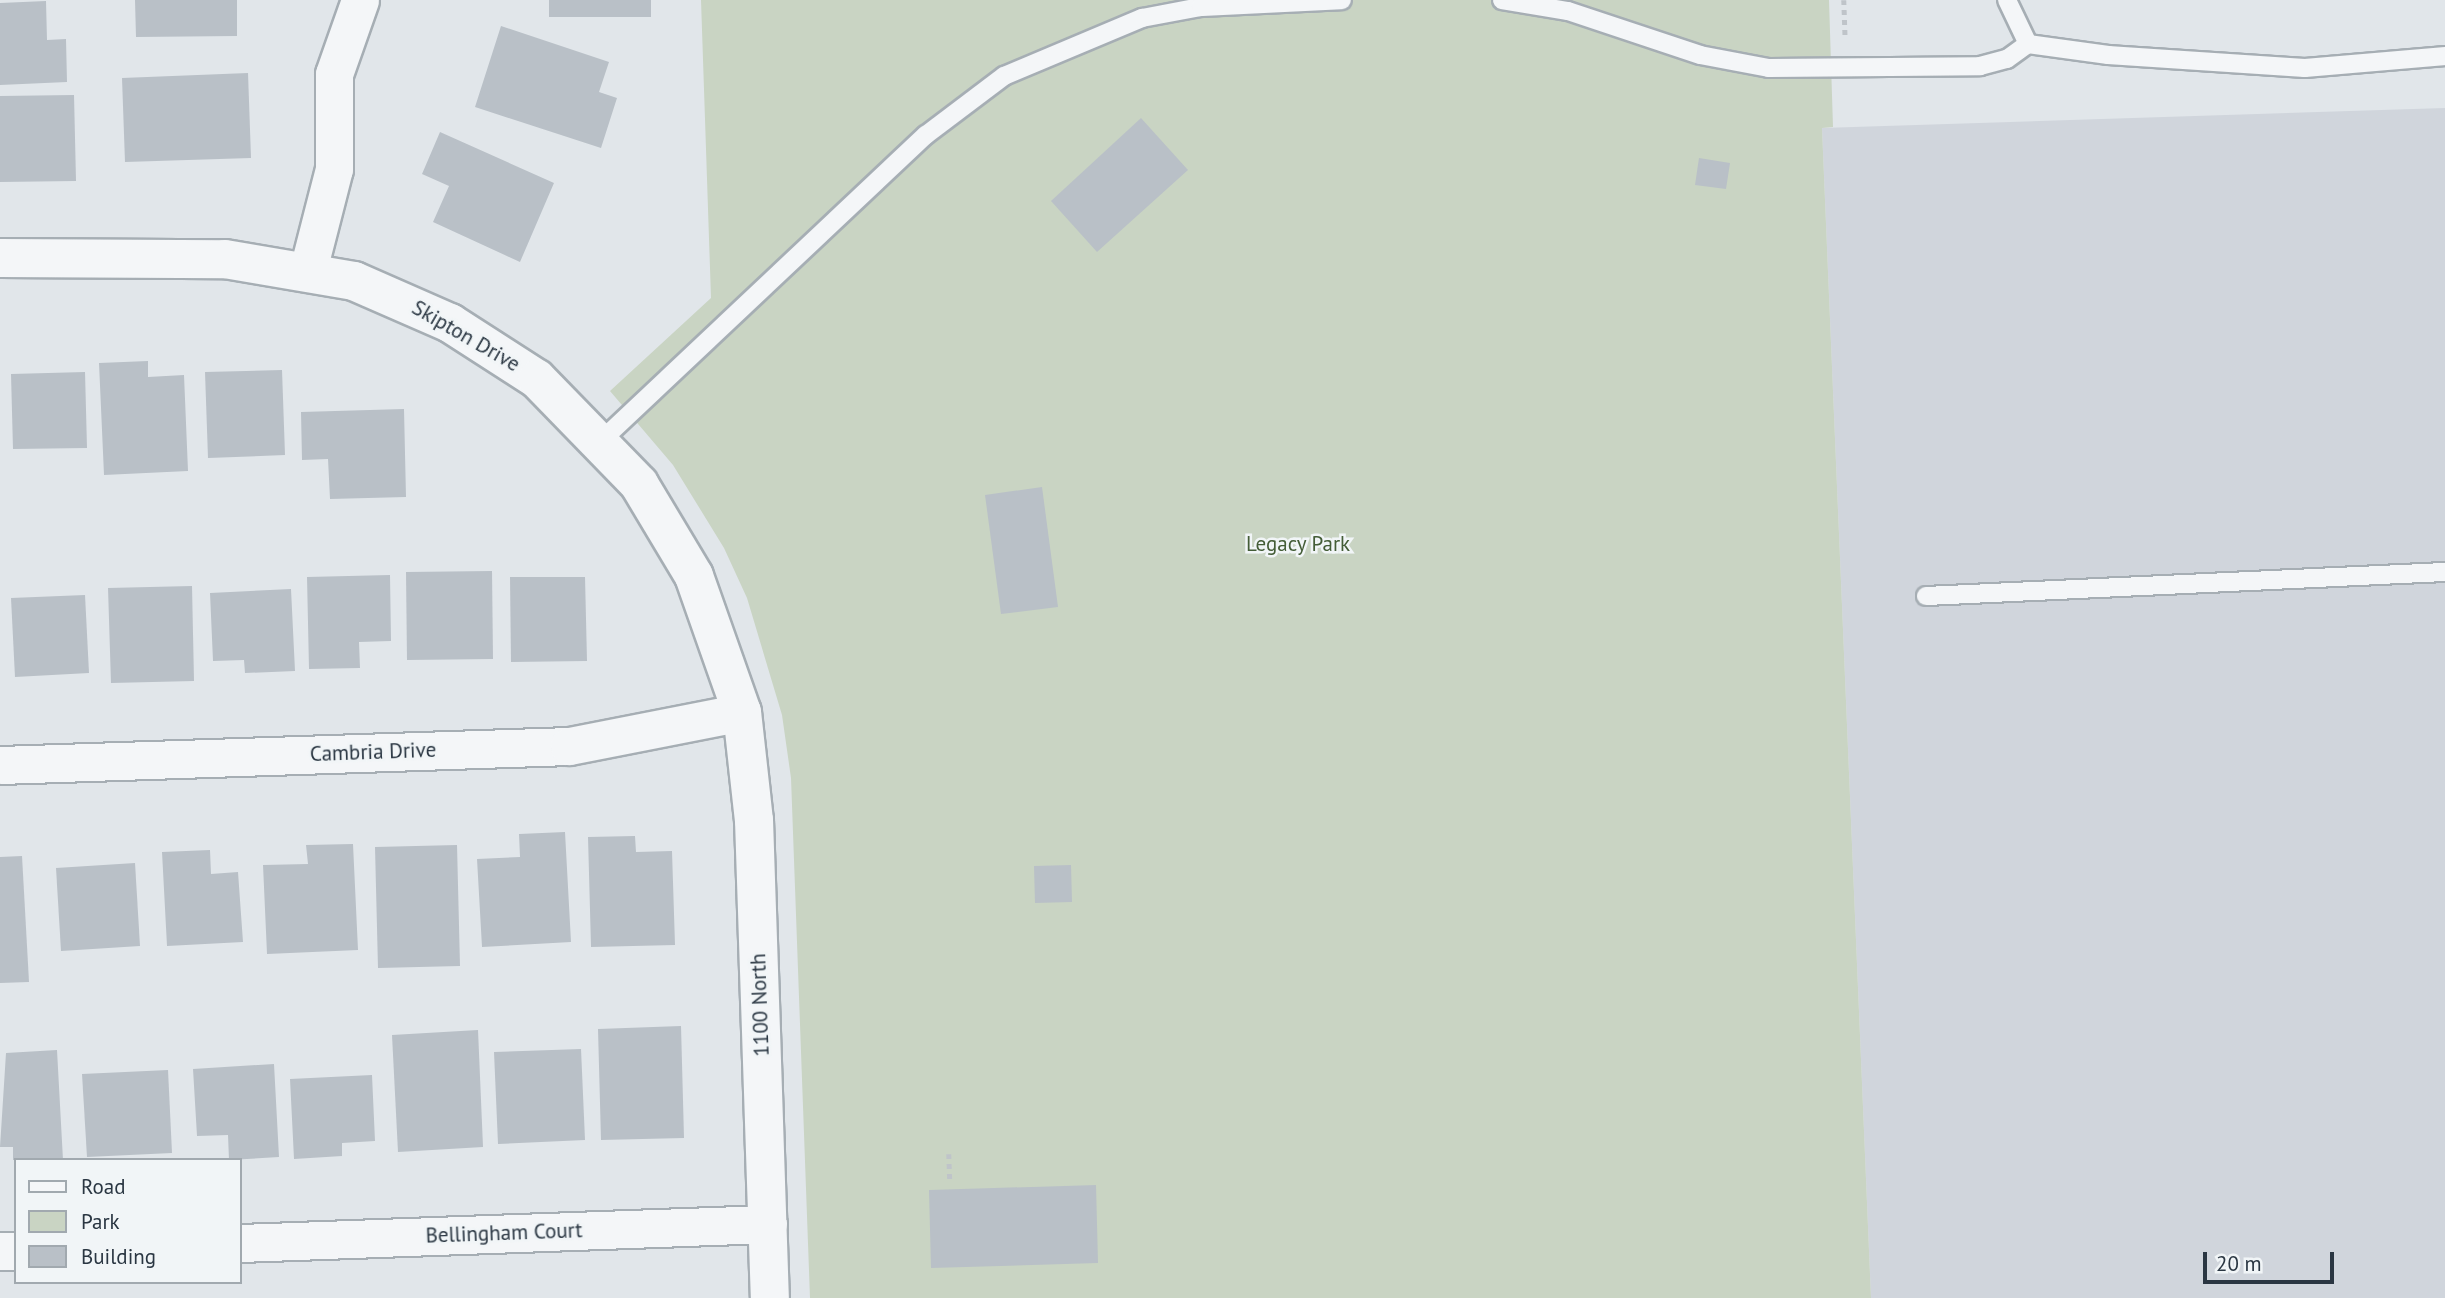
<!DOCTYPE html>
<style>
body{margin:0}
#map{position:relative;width:2445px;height:1298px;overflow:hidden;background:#e1e6ea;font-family:"PT Sans",sans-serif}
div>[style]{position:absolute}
.built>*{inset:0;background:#d0d5dc}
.green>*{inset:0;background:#c9d4c3}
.building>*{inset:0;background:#b9c0c7}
.path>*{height:4.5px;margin-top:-2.25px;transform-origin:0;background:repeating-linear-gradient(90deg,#bfc4c9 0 5px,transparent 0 10px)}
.roads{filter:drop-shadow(2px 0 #a6aeb4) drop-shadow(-2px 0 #a6aeb4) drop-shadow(0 2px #a6aeb4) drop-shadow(0 -2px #a6aeb4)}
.service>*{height:18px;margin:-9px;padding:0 9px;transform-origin:9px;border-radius:9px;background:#f4f6f8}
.minor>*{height:37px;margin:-18.5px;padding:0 18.5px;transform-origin:18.5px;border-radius:18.5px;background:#f4f6f8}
.tertiary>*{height:38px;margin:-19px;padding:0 19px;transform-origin:19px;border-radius:19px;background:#f4f6f8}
span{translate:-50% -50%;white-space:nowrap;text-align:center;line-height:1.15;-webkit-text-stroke:5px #f1f5f7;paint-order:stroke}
.street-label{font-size:21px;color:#2a3642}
.park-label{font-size:21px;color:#445d37}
.legend{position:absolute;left:14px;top:1158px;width:228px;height:126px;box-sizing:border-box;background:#f1f5f7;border:2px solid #a1a9af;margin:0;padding:9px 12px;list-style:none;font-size:21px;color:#2a3642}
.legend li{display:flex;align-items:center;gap:14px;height:35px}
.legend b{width:35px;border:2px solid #a1a9af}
.scale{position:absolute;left:2203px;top:1252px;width:131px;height:32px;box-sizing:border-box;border:4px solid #2a3642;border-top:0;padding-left:9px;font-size:21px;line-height:24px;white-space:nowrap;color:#2a3642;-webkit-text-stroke:5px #f1f5f7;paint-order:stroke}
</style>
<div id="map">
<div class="built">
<i style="clip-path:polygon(2445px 108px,2445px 1298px,1871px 1298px,1822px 128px)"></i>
</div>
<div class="green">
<i style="clip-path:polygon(701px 0,1829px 0,1833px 127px,1822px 128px,1871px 1298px,810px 1298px,791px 778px,782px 715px,747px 598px,724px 548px,673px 465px,610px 391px,711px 298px)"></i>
</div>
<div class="building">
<i style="clip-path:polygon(135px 0,237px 0,237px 36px,136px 37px)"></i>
<i style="clip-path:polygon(549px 0,651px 0,651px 17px,549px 17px)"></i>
<i style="clip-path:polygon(46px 1px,47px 40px,66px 39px,67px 82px,0 85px,0 3px)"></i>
<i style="clip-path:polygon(501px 26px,609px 62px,599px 92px,617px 98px,601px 148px,475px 107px)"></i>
<i style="clip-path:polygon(248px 73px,251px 158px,125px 162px,122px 78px)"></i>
<i style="clip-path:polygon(74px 95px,76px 181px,0 182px,0 96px)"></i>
<i style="clip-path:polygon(1141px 118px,1188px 170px,1097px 252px,1051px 201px)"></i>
<i style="clip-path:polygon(440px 132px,554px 183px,520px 262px,433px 222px,449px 186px,422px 174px)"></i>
<i style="clip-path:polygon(1699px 158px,1730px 163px,1726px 189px,1695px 185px)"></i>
<i style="clip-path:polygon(148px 361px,148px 377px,184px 375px,188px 471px,104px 475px,99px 363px)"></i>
<i style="clip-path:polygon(282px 370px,285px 455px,208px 458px,205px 372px)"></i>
<i style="clip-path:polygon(85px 372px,87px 448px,13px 449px,11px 374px)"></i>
<i style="clip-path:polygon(404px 409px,406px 497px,330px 499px,328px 459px,302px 460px,301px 412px)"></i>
<i style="clip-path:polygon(1042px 487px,1058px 607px,1001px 614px,985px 495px)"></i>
<i style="clip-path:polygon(492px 571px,493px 659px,407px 660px,406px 572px)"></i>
<i style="clip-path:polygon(390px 575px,391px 641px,359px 642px,360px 668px,309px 669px,307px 577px)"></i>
<i style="clip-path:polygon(510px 577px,585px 577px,587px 661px,511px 662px)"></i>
<i style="clip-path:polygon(192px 586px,194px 681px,111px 683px,108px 588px)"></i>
<i style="clip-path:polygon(291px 589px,295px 671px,245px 673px,244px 660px,213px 661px,210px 593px)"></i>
<i style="clip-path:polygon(85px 595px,89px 673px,15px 677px,11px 598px)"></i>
<i style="clip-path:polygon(565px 832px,571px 942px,482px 947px,477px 859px,520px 857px,519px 834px)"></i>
<i style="clip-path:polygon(635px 836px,636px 852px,672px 851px,675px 945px,591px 947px,588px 837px)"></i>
<i style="clip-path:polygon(353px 844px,358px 950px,267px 954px,263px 865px,308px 864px,306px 845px)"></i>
<i style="clip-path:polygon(457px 845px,460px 966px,378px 968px,375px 847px)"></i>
<i style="clip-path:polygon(210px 850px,211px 874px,238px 872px,243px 942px,167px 946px,162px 852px)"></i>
<i style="clip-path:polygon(22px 856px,29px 982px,0 983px,0 857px)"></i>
<i style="clip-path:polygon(135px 863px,140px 946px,61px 951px,56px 868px)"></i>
<i style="clip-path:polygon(1071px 865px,1072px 902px,1035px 903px,1034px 866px)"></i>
<i style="clip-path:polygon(681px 1026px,684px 1138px,601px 1140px,598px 1029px)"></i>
<i style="clip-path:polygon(478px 1030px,483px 1147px,398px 1152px,392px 1035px)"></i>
<i style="clip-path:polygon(581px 1049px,585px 1140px,498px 1144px,494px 1052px)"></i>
<i style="clip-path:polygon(57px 1050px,63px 1160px,13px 1160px,13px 1147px,0 1147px,6px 1053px)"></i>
<i style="clip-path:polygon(274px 1064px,279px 1157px,229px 1160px,228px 1135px,197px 1136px,193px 1069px)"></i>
<i style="clip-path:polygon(168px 1070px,172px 1153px,87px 1157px,82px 1074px)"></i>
<i style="clip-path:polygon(372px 1075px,375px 1141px,342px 1143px,342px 1156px,294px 1159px,290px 1079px)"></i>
<i style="clip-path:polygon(1096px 1185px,1098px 1263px,931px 1268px,929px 1190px)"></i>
</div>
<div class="path">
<i style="left:1844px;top:0;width:38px;rotate:88deg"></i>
<i style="left:949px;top:1154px;width:26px;rotate:88deg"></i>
</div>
<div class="roads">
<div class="service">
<i style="left:1502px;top:0;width:67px;rotate:9.5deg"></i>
<i style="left:1568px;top:11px;width:139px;rotate:18.4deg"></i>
<i style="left:1700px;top:55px;width:70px;rotate:10.7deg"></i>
<i style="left:1769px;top:68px;width:211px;rotate:-0.5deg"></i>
<i style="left:1980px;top:66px;width:28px;rotate:-15deg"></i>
<i style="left:2007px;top:59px;width:26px;rotate:-36deg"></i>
<i style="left:2007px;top:0;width:49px;rotate:64.5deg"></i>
<i style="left:2028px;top:44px;width:81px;rotate:7.8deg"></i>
<i style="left:2108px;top:55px;width:197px;rotate:3.8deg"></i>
<i style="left:2305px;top:68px;width:141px;rotate:-4.9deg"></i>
<i style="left:602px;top:440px;width:445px;rotate:-43.3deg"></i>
<i style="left:926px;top:135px;width:98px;rotate:-37.1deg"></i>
<i style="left:1004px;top:76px;width:150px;rotate:-22.8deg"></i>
<i style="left:1142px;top:18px;width:60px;rotate:-10.6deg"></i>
<i style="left:1201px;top:7px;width:141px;rotate:-2.8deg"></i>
<i style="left:1926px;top:596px;width:520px;rotate:-2.65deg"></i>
</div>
<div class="minor">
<i style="left:308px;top:270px;width:104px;rotate:-75.6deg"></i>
<i style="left:334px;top:169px;width:95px;rotate:-90deg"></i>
<i style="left:334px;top:74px;width:78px;rotate:-70.6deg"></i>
<i style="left:0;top:765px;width:569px;rotate:-1.91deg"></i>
<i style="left:569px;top:746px;width:176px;rotate:-11.1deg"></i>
<i style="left:240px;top:1243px;width:528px;rotate:-2.06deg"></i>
<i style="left:0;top:1251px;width:16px"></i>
</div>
<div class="tertiary">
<i style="left:0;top:258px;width:225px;rotate:0.3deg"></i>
<i style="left:225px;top:259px;width:131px;rotate:9.7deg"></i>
<i style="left:354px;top:281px;width:105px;rotate:23.6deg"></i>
<i style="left:450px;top:323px;width:103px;rotate:32.8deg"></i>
<i style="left:537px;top:379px;width:146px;rotate:45.8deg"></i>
<i style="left:639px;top:484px;width:107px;rotate:59.1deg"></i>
<i style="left:694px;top:576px;width:144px;rotate:70.6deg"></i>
<i style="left:742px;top:712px;width:109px;rotate:83.7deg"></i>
<i style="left:754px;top:820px;width:478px;rotate:88.1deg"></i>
</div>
</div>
<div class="street-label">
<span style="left:466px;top:336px;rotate:30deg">Skipton Drive</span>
<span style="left:373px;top:752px;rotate:-2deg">Cambria Drive</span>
<span style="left:760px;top:1005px;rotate:-92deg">1100 North</span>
<span style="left:504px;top:1233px;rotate:-2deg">Bellingham Court</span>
</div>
<div class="park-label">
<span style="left:1298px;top:544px">Legacy Park</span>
</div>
<ul class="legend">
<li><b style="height:9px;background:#f4f6f8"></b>Road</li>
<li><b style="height:19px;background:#c9d4c3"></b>Park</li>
<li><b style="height:19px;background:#b9c0c7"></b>Building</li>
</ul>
<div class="scale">20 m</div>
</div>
